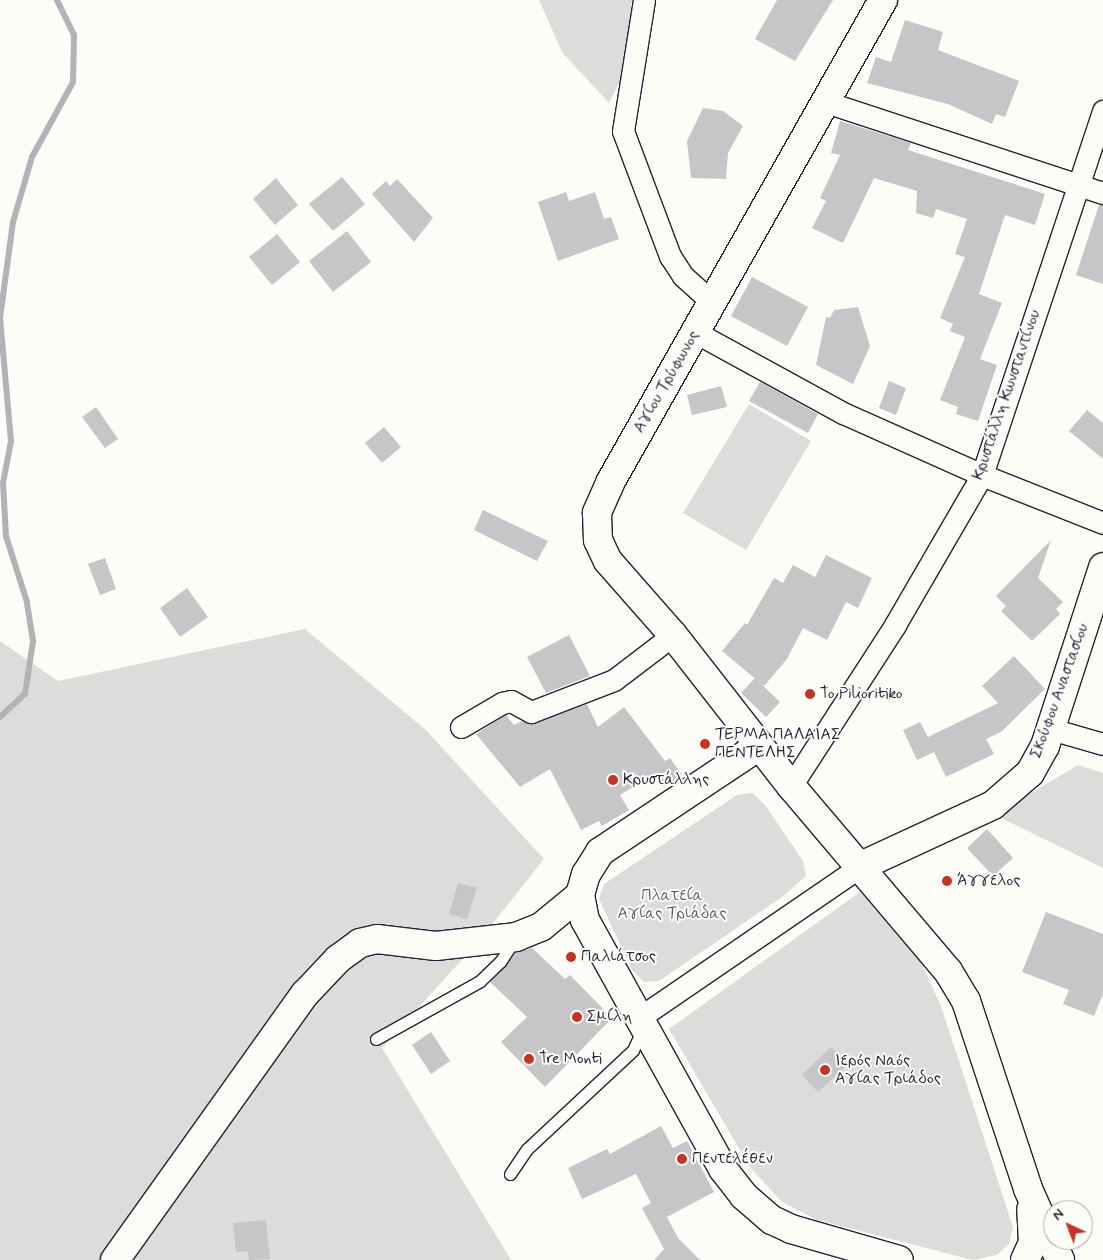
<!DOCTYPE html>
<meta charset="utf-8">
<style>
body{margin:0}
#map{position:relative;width:1103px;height:1260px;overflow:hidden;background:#fdfcf7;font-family:Mynerve,sans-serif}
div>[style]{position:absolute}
.green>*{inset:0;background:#dddcdb}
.stream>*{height:6px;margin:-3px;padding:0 3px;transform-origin:3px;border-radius:3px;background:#b2b2b7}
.building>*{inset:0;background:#c6c6c8}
.roads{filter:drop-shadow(1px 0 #22223b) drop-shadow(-1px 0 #22223b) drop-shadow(0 1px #22223b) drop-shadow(0 -1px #22223b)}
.lane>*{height:11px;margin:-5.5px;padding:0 5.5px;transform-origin:5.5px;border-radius:5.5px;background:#fdfcf7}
.street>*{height:21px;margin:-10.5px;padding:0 10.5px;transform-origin:10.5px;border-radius:10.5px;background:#fdfcf7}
.secondary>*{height:28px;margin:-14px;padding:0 14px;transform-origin:14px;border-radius:14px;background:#fdfcf7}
.dots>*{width:14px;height:14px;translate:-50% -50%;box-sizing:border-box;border:2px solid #fdfcf7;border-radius:50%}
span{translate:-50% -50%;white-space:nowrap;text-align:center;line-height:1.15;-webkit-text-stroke:4px #fdfcf7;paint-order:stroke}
.street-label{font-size:16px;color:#22223b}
.poi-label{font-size:16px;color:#22223b}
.left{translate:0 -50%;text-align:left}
.park-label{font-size:16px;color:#5a5a6b}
.north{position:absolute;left:1043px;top:1200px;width:50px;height:50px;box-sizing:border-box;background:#fdfcf7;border:1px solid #a5a5ac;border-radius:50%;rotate:317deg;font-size:14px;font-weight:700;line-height:20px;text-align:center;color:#22223b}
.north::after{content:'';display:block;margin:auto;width:18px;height:22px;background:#c8321e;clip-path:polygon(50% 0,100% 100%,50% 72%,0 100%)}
</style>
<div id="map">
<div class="green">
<i style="clip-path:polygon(539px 0,632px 0,626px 69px,609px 103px,562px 52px)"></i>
<i style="clip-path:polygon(749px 404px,811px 441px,746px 550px,683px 513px)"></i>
<i style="clip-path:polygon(305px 629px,426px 730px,544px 859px,478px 942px,382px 1048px,511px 1260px,0 1260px,0 641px,58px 681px)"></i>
<i style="clip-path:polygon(1078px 765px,1103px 773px,1103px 868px,995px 815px)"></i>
<i style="clip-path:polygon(752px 793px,765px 805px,803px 861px,806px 876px,782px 897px,659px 981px,644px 982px,632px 970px,599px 899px,604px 884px,737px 795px)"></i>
<i style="clip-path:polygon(860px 892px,921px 963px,941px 1006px,1013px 1227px,1009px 1244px,997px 1255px,973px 1260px,817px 1220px,782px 1202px,750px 1167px,669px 1029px)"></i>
</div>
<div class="stream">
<i style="left:0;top:717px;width:34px;rotate:-43deg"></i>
<i style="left:25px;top:694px;width:54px;rotate:-81.4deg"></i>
<i style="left:33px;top:641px;width:39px;rotate:-99deg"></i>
<i style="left:27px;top:602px;width:69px;rotate:-107.7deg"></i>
<i style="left:6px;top:536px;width:53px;rotate:-93.2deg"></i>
<i style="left:3px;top:483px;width:43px;rotate:-79.2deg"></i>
<i style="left:11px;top:441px;width:123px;rotate:-95.1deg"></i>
<i style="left:0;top:318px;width:97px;rotate:-82.3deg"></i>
<i style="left:13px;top:222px;width:68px;rotate:-73.7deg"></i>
<i style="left:32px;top:157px;width:85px;rotate:-61.3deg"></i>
<i style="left:73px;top:82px;width:47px;rotate:-88.8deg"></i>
<i style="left:74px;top:35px;width:39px;rotate:-116deg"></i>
</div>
<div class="building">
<i style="clip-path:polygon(777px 0,833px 0,795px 61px,755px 39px)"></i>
<i style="clip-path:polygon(905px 20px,943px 32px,938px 50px,1019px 81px,1005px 117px,996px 114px,992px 124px,948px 104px,867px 83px,876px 57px,891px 62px)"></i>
<i style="clip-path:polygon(703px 108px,723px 111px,743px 126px,728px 153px,726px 179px,691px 178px,687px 141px)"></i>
<i style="clip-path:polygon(840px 121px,911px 143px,908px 150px,1045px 194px,1035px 225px,1005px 215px,979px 294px,1002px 303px,980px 359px,997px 365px,978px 421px,956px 414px,958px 407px,940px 400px,965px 337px,950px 331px,953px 324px,940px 318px,965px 257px,955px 254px,967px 219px,936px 209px,933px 218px,916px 213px,917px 191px,874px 178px,843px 243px,812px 228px,826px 201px,820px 198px,840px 155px,831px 153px)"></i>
<i style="clip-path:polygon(342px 177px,365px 204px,333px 231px,309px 204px)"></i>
<i style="clip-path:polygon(276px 178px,298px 205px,275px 225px,253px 199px)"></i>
<i style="clip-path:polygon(397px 179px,433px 218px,414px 242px,372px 194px,386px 181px,390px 186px)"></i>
<i style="clip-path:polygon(566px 192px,569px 201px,595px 192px,604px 219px,611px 217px,619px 239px,558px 261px,538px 202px)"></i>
<i style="clip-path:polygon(1099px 205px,1103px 205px,1103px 284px,1076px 275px)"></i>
<i style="clip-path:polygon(347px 231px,371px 262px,333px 292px,309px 261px)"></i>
<i style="clip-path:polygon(277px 234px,300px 262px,272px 285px,249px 257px)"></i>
<i style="clip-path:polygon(752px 277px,808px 307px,787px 346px,731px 316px)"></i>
<i style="clip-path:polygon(858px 307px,870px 346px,853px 384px,816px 365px,826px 317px,830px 318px,834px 310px)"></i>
<i style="clip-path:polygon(889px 381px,906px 388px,896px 415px,879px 408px)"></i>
<i style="clip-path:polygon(760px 382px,818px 414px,808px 433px,749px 401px)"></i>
<i style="clip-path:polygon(721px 386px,727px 407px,692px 415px,687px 395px)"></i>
<i style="clip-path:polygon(96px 407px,118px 439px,105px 448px,82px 417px)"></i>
<i style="clip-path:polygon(1087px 410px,1103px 423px,1103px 459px,1069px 431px)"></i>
<i style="clip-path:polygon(384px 427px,401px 447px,382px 463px,365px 443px)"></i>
<i style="clip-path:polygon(483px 510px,548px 541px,537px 561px,474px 530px)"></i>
<i style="clip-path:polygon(1051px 540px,1038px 578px,1063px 602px,1056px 609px,1060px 614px,1032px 641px,1001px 611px,1006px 606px,996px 596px)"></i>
<i style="clip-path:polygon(826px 555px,872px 578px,858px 608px,846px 602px,827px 640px,803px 628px,787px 659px,764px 686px,722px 651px,745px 623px,747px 625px,774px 578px,783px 583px,793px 565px,815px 577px)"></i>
<i style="clip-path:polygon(105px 558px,116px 589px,100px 595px,88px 564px)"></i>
<i style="clip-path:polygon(187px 588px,208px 617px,180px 637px,160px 608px)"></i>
<i style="clip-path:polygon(569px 635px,590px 676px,546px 693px,527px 657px)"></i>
<i style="clip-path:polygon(1014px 656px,1045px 689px,1001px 732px,986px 739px,994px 754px,946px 777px,934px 752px,917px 760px,903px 730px,920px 722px,928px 737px,998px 703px,982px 686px)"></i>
<i style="clip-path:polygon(755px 678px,780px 702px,766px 717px,741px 693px)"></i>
<i style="clip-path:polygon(587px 704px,598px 727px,624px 707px,665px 761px,670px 758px,682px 775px,664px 787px,654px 774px,620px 795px,629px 810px,602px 826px,599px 821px,581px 830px,550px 769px,520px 787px,476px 734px,506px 715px,514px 725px,522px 721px,531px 724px)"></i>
<i style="clip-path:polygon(987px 829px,1013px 858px,993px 876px,967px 848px)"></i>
<i style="clip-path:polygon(458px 883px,477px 888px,467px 919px,449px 914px)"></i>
<i style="clip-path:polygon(1046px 912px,1103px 934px,1103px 994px,1094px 1016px,1063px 1004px,1069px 990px,1022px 972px)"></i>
<i style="clip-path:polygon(532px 948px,565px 979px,570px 975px,612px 1018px,545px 1087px,501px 1042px,527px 1017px,490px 982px,515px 953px)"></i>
<i style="clip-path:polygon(431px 1032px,450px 1061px,431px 1074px,412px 1045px)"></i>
<i style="clip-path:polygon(831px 1047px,848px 1064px,818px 1092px,802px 1075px)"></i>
<i style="clip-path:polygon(661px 1126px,673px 1148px,687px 1141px,714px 1192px,667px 1217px,678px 1238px,700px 1260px,654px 1260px,664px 1249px,642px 1208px,651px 1203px,636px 1174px,582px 1199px,568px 1168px,607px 1149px,610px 1154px)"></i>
<i style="clip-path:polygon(266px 1220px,270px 1259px,249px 1260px,248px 1251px,236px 1252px,233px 1223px)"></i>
</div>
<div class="roads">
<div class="lane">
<i style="left:376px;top:1039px;width:119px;rotate:-29.1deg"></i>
<i style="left:480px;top:981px;width:28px;rotate:-44deg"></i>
<i style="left:500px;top:962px;width:27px;rotate:-57deg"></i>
<i style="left:510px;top:1174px;width:30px;rotate:-56deg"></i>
<i style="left:527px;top:1149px;width:145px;rotate:-43deg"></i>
<i style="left:633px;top:1050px;width:23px;rotate:-65deg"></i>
</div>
<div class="street">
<i style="left:644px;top:0;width:133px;rotate:99.1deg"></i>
<i style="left:623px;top:131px;width:134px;rotate:69.4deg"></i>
<i style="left:670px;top:256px;width:24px;rotate:57deg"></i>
<i style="left:683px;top:276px;width:39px;rotate:42deg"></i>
<i style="left:826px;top:102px;width:292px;rotate:18.2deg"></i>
<i style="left:695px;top:332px;width:169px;rotate:28.7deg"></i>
<i style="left:843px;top:413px;width:152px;rotate:24deg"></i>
<i style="left:982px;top:475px;width:130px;rotate:21.6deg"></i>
<i style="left:461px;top:727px;width:48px;rotate:-30.3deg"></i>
<i style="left:502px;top:703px;width:9px;rotate:-13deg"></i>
<i style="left:511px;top:701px;width:23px;rotate:29deg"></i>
<i style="left:531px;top:712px;width:89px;rotate:-21.1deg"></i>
<i style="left:614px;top:680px;width:74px;rotate:-37.3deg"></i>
<i style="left:1051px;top:729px;width:54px;rotate:16.1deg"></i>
<i style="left:791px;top:786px;width:192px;rotate:-57.1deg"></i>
<i style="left:895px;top:625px;width:173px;rotate:-59.9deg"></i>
<i style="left:982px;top:475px;width:384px;rotate:-71.6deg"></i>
<i style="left:639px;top:1018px;width:269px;rotate:-34.4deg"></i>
</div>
<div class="secondary">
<i style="left:883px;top:0;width:553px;rotate:119.49deg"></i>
<i style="left:611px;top:481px;width:35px;rotate:114deg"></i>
<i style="left:597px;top:513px;width:27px;rotate:88deg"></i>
<i style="left:598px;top:540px;width:23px;rotate:65deg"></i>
<i style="left:608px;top:561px;width:98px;rotate:48.7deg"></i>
<i style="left:673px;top:635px;width:192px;rotate:52deg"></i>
<i style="left:791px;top:786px;width:243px;rotate:49.7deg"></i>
<i style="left:948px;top:971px;width:35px;rotate:59deg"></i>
<i style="left:966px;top:1001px;width:198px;rotate:71.7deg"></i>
<i style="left:1028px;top:1189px;width:78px;rotate:65.7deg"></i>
<i style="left:759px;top:746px;width:191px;rotate:146.3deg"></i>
<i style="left:600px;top:852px;width:26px;rotate:122deg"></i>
<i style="left:586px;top:874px;width:22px;rotate:106deg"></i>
<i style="left:580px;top:895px;width:25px;rotate:79deg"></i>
<i style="left:585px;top:920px;width:285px;rotate:61deg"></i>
<i style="left:723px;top:1169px;width:34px;rotate:52deg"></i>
<i style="left:744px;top:1196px;width:37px;rotate:41deg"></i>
<i style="left:772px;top:1220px;width:21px;rotate:25deg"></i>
<i style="left:791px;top:1229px;width:112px;rotate:16deg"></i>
<i style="left:861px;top:866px;width:145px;rotate:-24.8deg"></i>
<i style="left:993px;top:805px;width:49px;rotate:-40.9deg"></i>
<i style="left:1030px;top:773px;width:31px;rotate:-61deg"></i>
<i style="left:1045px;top:746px;width:188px;rotate:-72deg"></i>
<i style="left:115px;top:1260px;width:327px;rotate:-54.5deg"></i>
<i style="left:305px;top:994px;width:48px;rotate:-46.7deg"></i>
<i style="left:338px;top:959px;width:27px;rotate:-36deg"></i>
<i style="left:360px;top:943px;width:17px;rotate:-13deg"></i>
<i style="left:377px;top:939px;width:59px;rotate:6.8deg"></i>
<i style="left:436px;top:946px;width:81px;rotate:-6.4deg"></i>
<i style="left:516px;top:937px;width:27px;rotate:-22deg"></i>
<i style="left:541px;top:927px;width:50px;rotate:-39.4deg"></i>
<i style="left:1025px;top:1260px;width:19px;rotate:-65deg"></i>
<i style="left:1033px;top:1243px;width:34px;rotate:-93deg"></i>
</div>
</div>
<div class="dots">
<i style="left:810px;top:694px;background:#c8321e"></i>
<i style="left:705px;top:744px;background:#c8321e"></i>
<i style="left:613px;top:780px;background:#c8321e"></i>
<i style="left:947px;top:881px;background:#c8321e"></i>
<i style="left:571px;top:957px;background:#c8321e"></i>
<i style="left:577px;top:1017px;background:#c8321e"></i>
<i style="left:529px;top:1059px;background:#c8321e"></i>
<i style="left:825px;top:1070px;background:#c8321e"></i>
<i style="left:682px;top:1159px;background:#c8321e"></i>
</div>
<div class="street-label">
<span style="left:667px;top:382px;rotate:-60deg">Αγίου Τρύφωνος</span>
<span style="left:1007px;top:395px;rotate:-71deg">Κρυστάλλη Κωνσταντίνου</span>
<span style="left:1060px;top:691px;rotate:-70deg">Σκούφου Αναστασίου</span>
</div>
<div class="poi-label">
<span class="left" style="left:820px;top:694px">To Pilioritiko</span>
<span class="left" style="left:715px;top:744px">ΤΕΡΜΑ ΠΑΛΑΙΑΣ<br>ΠΕΝΤΕΛΗΣ</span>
<span class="left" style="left:623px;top:780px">Κρυστάλλης</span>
<span class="left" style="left:957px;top:881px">Άγγελος</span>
<span class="left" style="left:581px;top:957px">Παλιάτσος</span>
<span class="left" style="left:587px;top:1017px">Σμίλη</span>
<span class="left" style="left:539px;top:1059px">Tre Monti</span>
<span class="left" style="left:835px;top:1070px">Ιερός Ναός<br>Αγίας Τριάδος</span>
<span class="left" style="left:692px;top:1159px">Πεντελέθεν</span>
</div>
<div class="park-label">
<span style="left:672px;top:905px">Πλατεία<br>Αγίας Τριάδας</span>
</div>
<div class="north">N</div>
</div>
